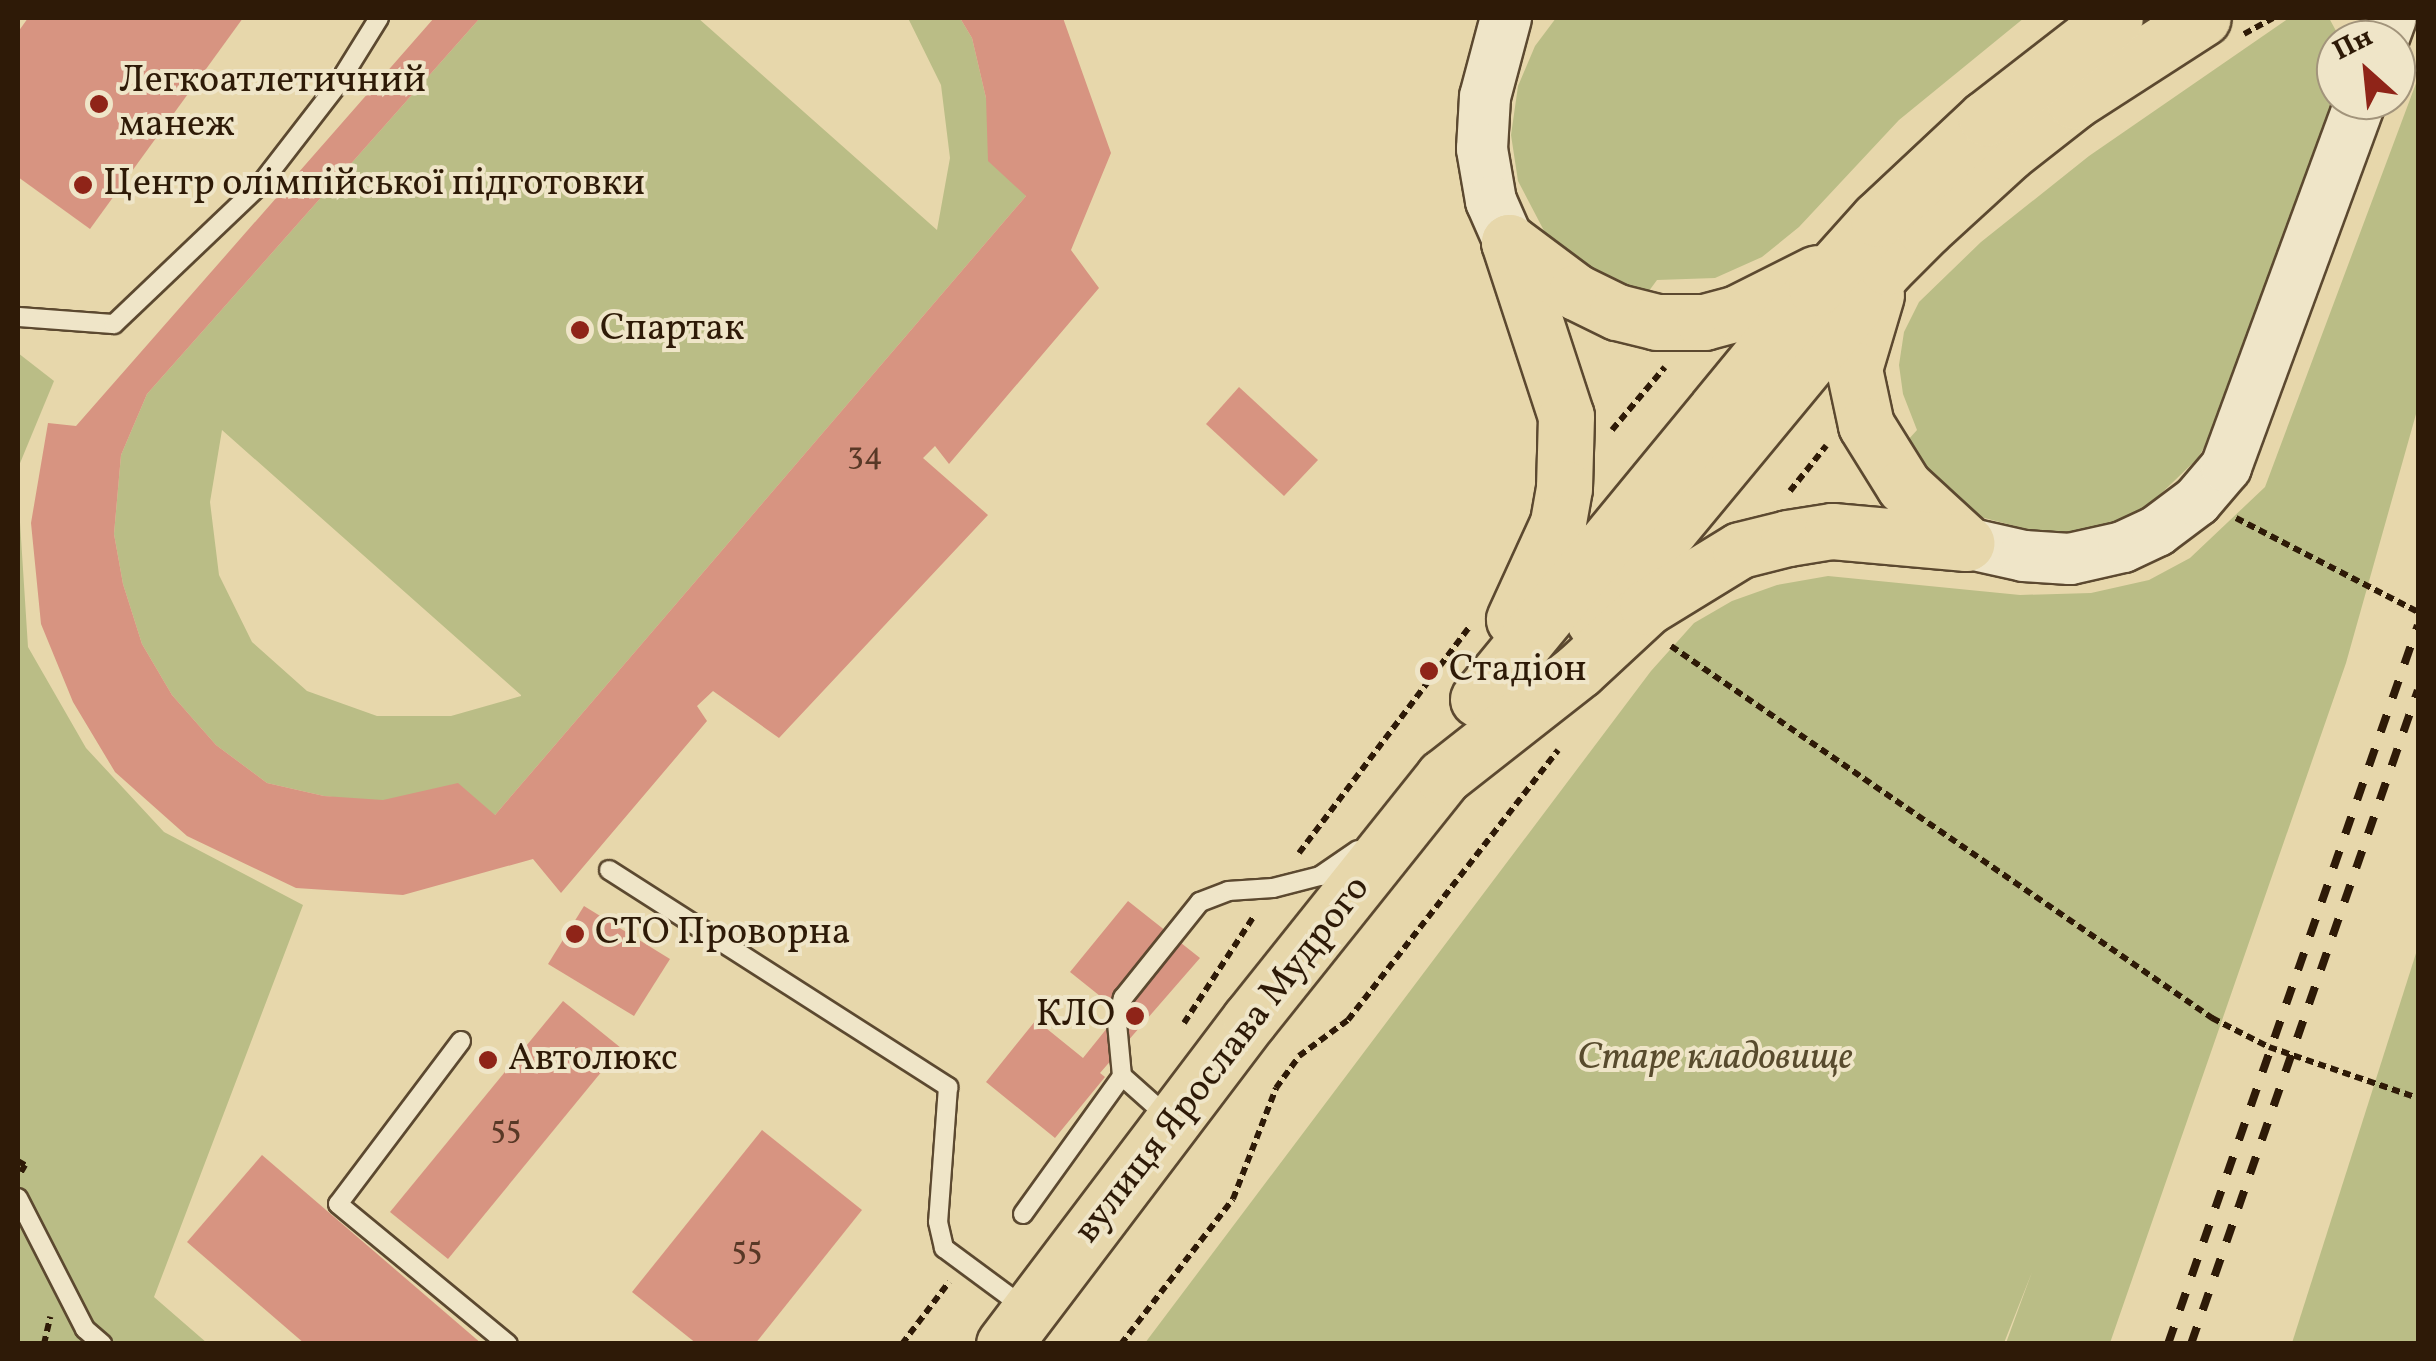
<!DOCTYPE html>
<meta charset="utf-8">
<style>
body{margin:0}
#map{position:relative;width:2436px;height:1361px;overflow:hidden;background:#e7d7ab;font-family:Vollkorn,serif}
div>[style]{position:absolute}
.green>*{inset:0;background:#babd86}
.building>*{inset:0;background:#d79481}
.path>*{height:6px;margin-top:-3px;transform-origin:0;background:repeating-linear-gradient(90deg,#2e1a07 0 8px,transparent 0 13px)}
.roads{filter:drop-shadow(2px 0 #5c4930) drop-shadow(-2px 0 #5c4930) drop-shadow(0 2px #5c4930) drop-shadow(0 -2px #5c4930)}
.lane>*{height:18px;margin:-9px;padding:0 9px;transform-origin:9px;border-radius:9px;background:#efe5c8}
.secondary>*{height:50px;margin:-25px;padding:0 25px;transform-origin:25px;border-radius:25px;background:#efe5c8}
.primary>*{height:55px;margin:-27.5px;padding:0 27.5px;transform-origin:27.5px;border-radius:27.5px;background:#e7d7ab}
.rail>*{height:8px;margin-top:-4px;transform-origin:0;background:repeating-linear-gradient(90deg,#2e1a07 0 18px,transparent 0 36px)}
.dots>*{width:28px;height:28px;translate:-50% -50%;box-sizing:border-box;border:5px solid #efe5c8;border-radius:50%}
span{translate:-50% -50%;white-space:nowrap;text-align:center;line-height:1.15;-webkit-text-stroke:8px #efe5c8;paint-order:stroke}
.number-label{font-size:32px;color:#583826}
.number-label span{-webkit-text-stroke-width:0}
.poi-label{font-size:38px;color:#2e1a07}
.left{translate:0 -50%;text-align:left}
.right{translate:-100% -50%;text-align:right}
.park-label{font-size:38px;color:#584b2d;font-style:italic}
.street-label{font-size:38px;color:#2e1a07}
.frame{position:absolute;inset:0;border:20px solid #2e1a07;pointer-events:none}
.north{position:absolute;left:2316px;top:20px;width:100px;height:100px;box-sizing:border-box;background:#efe5c8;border:2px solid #a2947b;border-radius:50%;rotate:333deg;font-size:28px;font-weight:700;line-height:40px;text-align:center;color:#2e1a07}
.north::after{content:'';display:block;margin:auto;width:35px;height:45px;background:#8f2418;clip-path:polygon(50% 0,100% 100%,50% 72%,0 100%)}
</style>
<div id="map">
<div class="green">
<i style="clip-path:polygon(evenodd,480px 18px,698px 18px,937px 230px,950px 158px,941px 85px,908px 18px,960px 18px,972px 38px,986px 98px,1026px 196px,495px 815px,324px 796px,267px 783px,216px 745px,172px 695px,142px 644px,123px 584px,114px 534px,121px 455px,147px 394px,480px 18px,222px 430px,521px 695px,521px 696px,451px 716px,377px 716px,307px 691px,252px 642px,219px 575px,210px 502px,222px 430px)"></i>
<i style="clip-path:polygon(1556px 18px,2024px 18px,1899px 120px,1799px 227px,1762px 257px,1715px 278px,1657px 280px,1643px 299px,1552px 246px,1518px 181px,1511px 135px,1518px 86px,1535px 46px)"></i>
<i style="clip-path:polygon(2289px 18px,2329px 18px,2341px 40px,2336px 40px,2336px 92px,2219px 421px,2198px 458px,2144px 510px,2095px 529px,2045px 534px,1973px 515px,1898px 451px,1917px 430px,1903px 394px,1899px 365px,1904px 332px,1919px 302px,1981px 242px,2089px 156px)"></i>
<i style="clip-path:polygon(2418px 78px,2418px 407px,2346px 663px,2110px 1343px,2006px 1343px,2032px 1272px,2004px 1343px,1145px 1343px,1651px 671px,1694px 623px,1732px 601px,1777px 585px,1828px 576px,2020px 595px,2091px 593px,2149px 580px,2190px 558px,2265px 487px)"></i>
<i style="clip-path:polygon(18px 353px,54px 381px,18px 468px)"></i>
<i style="clip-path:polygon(18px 491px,28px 647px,86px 748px,164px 832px,303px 905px,154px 1297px,207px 1343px,18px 1343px)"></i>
<i style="clip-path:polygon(2418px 947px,2418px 1343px,2292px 1343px)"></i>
</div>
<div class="building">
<i style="clip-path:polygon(28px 18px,243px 18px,90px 229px,18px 177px,18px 32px)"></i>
<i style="clip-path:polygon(434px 18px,480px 18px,147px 394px,121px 455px,114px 534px,123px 584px,142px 644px,172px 695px,216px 745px,267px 783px,324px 796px,383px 800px,458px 783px,495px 815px,1026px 196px,988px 161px,986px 98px,972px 38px,960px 18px,1063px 18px,1111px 153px,1071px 250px,1099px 288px,949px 464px,935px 446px,923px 458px,988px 515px,779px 738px,713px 691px,697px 706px,707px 721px,561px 893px,533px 859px,403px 895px,296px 888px,187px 836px,115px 772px,73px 702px,41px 624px,31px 523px,48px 423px,76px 426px)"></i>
<i style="clip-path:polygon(1239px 387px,1318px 460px,1284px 496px,1206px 424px)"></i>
<i style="clip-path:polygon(1128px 901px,1200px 958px,1100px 1073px,1105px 1077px,1055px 1138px,986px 1082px,1036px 1020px,1083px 1058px,1120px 1012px,1070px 972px)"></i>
<i style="clip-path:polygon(584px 906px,670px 959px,634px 1016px,548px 964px)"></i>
<i style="clip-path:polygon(563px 1001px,621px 1048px,448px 1259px,390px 1212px)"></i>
<i style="clip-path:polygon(762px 1130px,862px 1210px,755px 1344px,697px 1344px,632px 1292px)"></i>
<i style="clip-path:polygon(262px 1155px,482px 1344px,305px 1344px,187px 1242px)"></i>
</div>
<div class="path">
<i style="left:2244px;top:34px;width:33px;rotate:-29deg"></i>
<i style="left:1612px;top:430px;width:82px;rotate:-49.9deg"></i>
<i style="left:1790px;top:491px;width:58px;rotate:-51.3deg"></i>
<i style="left:2236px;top:518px;width:205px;rotate:27.3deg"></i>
<i style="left:1671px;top:646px;width:657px;rotate:34.51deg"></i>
<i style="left:2212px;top:1018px;width:64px;rotate:27deg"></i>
<i style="left:2269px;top:1047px;width:157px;rotate:18.9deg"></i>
<i style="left:1299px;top:853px;width:283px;rotate:-53deg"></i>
<i style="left:1184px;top:1023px;width:128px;rotate:-56.8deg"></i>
<i style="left:18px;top:1161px;width:8px;rotate:30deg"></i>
<i style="left:25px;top:1165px;width:8px;rotate:120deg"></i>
<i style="left:44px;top:1344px;width:28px;rotate:-77deg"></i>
<i style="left:902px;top:1344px;width:78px;rotate:-52.8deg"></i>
<i style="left:1121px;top:1344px;width:183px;rotate:-52.3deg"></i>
<i style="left:1233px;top:1199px;width:119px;rotate:-68.8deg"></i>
<i style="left:1276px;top:1088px;width:39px;rotate:-54deg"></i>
<i style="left:1299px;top:1056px;width:61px;rotate:-36.3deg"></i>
<i style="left:1348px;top:1020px;width:342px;rotate:-52.1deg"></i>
</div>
<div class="roads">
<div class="lane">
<i style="left:18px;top:317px;width:96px;rotate:4.2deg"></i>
<i style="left:114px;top:324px;width:202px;rotate:-43.6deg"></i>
<i style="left:260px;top:185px;width:128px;rotate:-52.3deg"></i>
<i style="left:338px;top:84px;width:78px;rotate:-58.2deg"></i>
<i style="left:609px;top:870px;width:403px;rotate:32.6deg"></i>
<i style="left:948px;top:1087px;width:135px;rotate:94.2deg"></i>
<i style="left:938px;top:1222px;width:27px;rotate:77deg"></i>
<i style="left:944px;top:1248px;width:101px;rotate:36.5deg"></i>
<i style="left:461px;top:1041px;width:204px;rotate:127deg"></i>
<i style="left:338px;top:1204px;width:220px;rotate:39.5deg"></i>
<i style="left:1168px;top:1117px;width:62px;rotate:-138.3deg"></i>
<i style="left:1122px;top:1076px;width:53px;rotate:-95.4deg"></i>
<i style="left:1117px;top:1023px;width:26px;rotate:-77deg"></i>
<i style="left:1123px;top:998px;width:123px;rotate:-51.3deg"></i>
<i style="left:1200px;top:902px;width:30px;rotate:-21deg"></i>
<i style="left:1228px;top:891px;width:45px;rotate:-3.8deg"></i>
<i style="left:1273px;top:888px;width:49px;rotate:-14.3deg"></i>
<i style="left:1320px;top:876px;width:46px;rotate:-34.4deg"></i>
<i style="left:18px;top:1198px;width:147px;rotate:62.9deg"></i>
<i style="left:85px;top:1329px;width:23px;rotate:41deg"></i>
<i style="left:1023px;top:1214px;width:170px;rotate:-54.3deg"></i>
</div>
<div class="secondary">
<i style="left:1506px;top:18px;width:82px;rotate:104.9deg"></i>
<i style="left:1485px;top:97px;width:52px;rotate:93.3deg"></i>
<i style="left:1482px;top:149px;width:53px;rotate:80.2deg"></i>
<i style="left:1491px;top:201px;width:45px;rotate:66.3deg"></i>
<i style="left:2383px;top:40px;width:23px;rotate:-70deg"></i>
<i style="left:1966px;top:543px;width:59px;rotate:12.6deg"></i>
<i style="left:2024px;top:556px;width:46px;rotate:3.7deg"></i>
<i style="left:2070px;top:559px;width:54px;rotate:-12.8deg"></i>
<i style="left:2123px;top:547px;width:38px;rotate:-25deg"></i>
<i style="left:2157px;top:531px;width:50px;rotate:-36.9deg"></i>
<i style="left:2197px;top:501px;width:45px;rotate:-49.5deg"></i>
<i style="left:2226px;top:467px;width:391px;rotate:-69.8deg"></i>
</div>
<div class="primary">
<i style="left:1509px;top:242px;width:183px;rotate:71.9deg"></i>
<i style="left:1566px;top:416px;width:72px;rotate:91.6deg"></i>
<i style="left:1564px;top:488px;width:36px;rotate:100deg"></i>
<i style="left:1558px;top:523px;width:106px;rotate:114.6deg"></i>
<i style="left:1509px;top:242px;width:84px;rotate:36.7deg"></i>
<i style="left:1576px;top:292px;width:46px;rotate:26deg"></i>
<i style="left:1617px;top:312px;width:41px;rotate:14deg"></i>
<i style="left:1657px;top:322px;width:47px"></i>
<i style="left:1704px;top:322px;width:34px;rotate:-15deg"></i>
<i style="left:1737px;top:313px;width:89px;rotate:-26.6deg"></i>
<i style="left:1876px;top:295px;width:77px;rotate:106.6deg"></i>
<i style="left:1854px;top:369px;width:57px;rotate:77.9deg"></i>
<i style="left:1866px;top:425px;width:72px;rotate:58.1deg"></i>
<i style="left:1904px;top:486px;width:84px;rotate:42.6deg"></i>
<i style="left:1594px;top:621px;width:460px;rotate:-50.4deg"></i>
<i style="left:1887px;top:267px;width:54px;rotate:-45deg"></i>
<i style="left:1925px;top:229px;width:113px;rotate:-42.5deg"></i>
<i style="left:2008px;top:153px;width:84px;rotate:-38.2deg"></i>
<i style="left:2074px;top:101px;width:153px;rotate:-32.8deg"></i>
<i style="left:1478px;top:699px;width:532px;rotate:-50.57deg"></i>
<i style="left:1816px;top:288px;width:93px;rotate:-48.1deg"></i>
<i style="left:1878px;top:219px;width:148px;rotate:-43.1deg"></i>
<i style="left:1986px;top:118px;width:163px;rotate:-37.8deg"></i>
<i style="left:1004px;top:1344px;width:408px;rotate:-52.9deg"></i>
<i style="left:1250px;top:1019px;width:310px;rotate:-51.4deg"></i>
<i style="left:1443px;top:777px;width:173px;rotate:-38.2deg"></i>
<i style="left:1579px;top:670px;width:93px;rotate:-42.8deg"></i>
<i style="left:1647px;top:607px;width:109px;rotate:-31.5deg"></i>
<i style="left:1740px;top:550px;width:49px;rotate:-14deg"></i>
<i style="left:1788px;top:538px;width:45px;rotate:-9deg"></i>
<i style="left:1832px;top:531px;width:135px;rotate:5.1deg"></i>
</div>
</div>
<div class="rail">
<i style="left:2168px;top:1344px;width:761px;rotate:-70.83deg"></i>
<i style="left:2191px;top:1344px;width:692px;rotate:-70.86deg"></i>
</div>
<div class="dots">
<i style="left:99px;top:104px;background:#8f2418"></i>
<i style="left:83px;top:185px;background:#8f2418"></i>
<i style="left:580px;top:330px;background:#8f2418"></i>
<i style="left:1429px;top:671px;background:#8f2418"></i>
<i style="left:575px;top:934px;background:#8f2418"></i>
<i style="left:1135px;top:1016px;background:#8f2418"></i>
<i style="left:488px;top:1060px;background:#8f2418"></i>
</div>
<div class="number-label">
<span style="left:865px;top:456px">34</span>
<span style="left:506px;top:1130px">55</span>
<span style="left:747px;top:1251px">55</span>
</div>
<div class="poi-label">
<span class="left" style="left:119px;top:104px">Легкоатлетичний<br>манеж</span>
<span class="left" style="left:103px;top:185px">Центр олімпійської підготовки</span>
<span class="left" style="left:600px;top:330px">Спартак</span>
<span class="left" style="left:1449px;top:671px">Стадіон</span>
<span class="left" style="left:595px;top:934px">СТО Проворна</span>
<span class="right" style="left:1115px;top:1016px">КЛО</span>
<span class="left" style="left:508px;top:1060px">Автолюкс</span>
</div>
<div class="park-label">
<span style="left:1715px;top:1059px">Старе кладовище</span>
</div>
<div class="street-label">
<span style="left:1223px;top:1060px;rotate:-52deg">вулиця Ярослава Мудрого</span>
</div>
<div class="frame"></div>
<div class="north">Пн</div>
</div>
